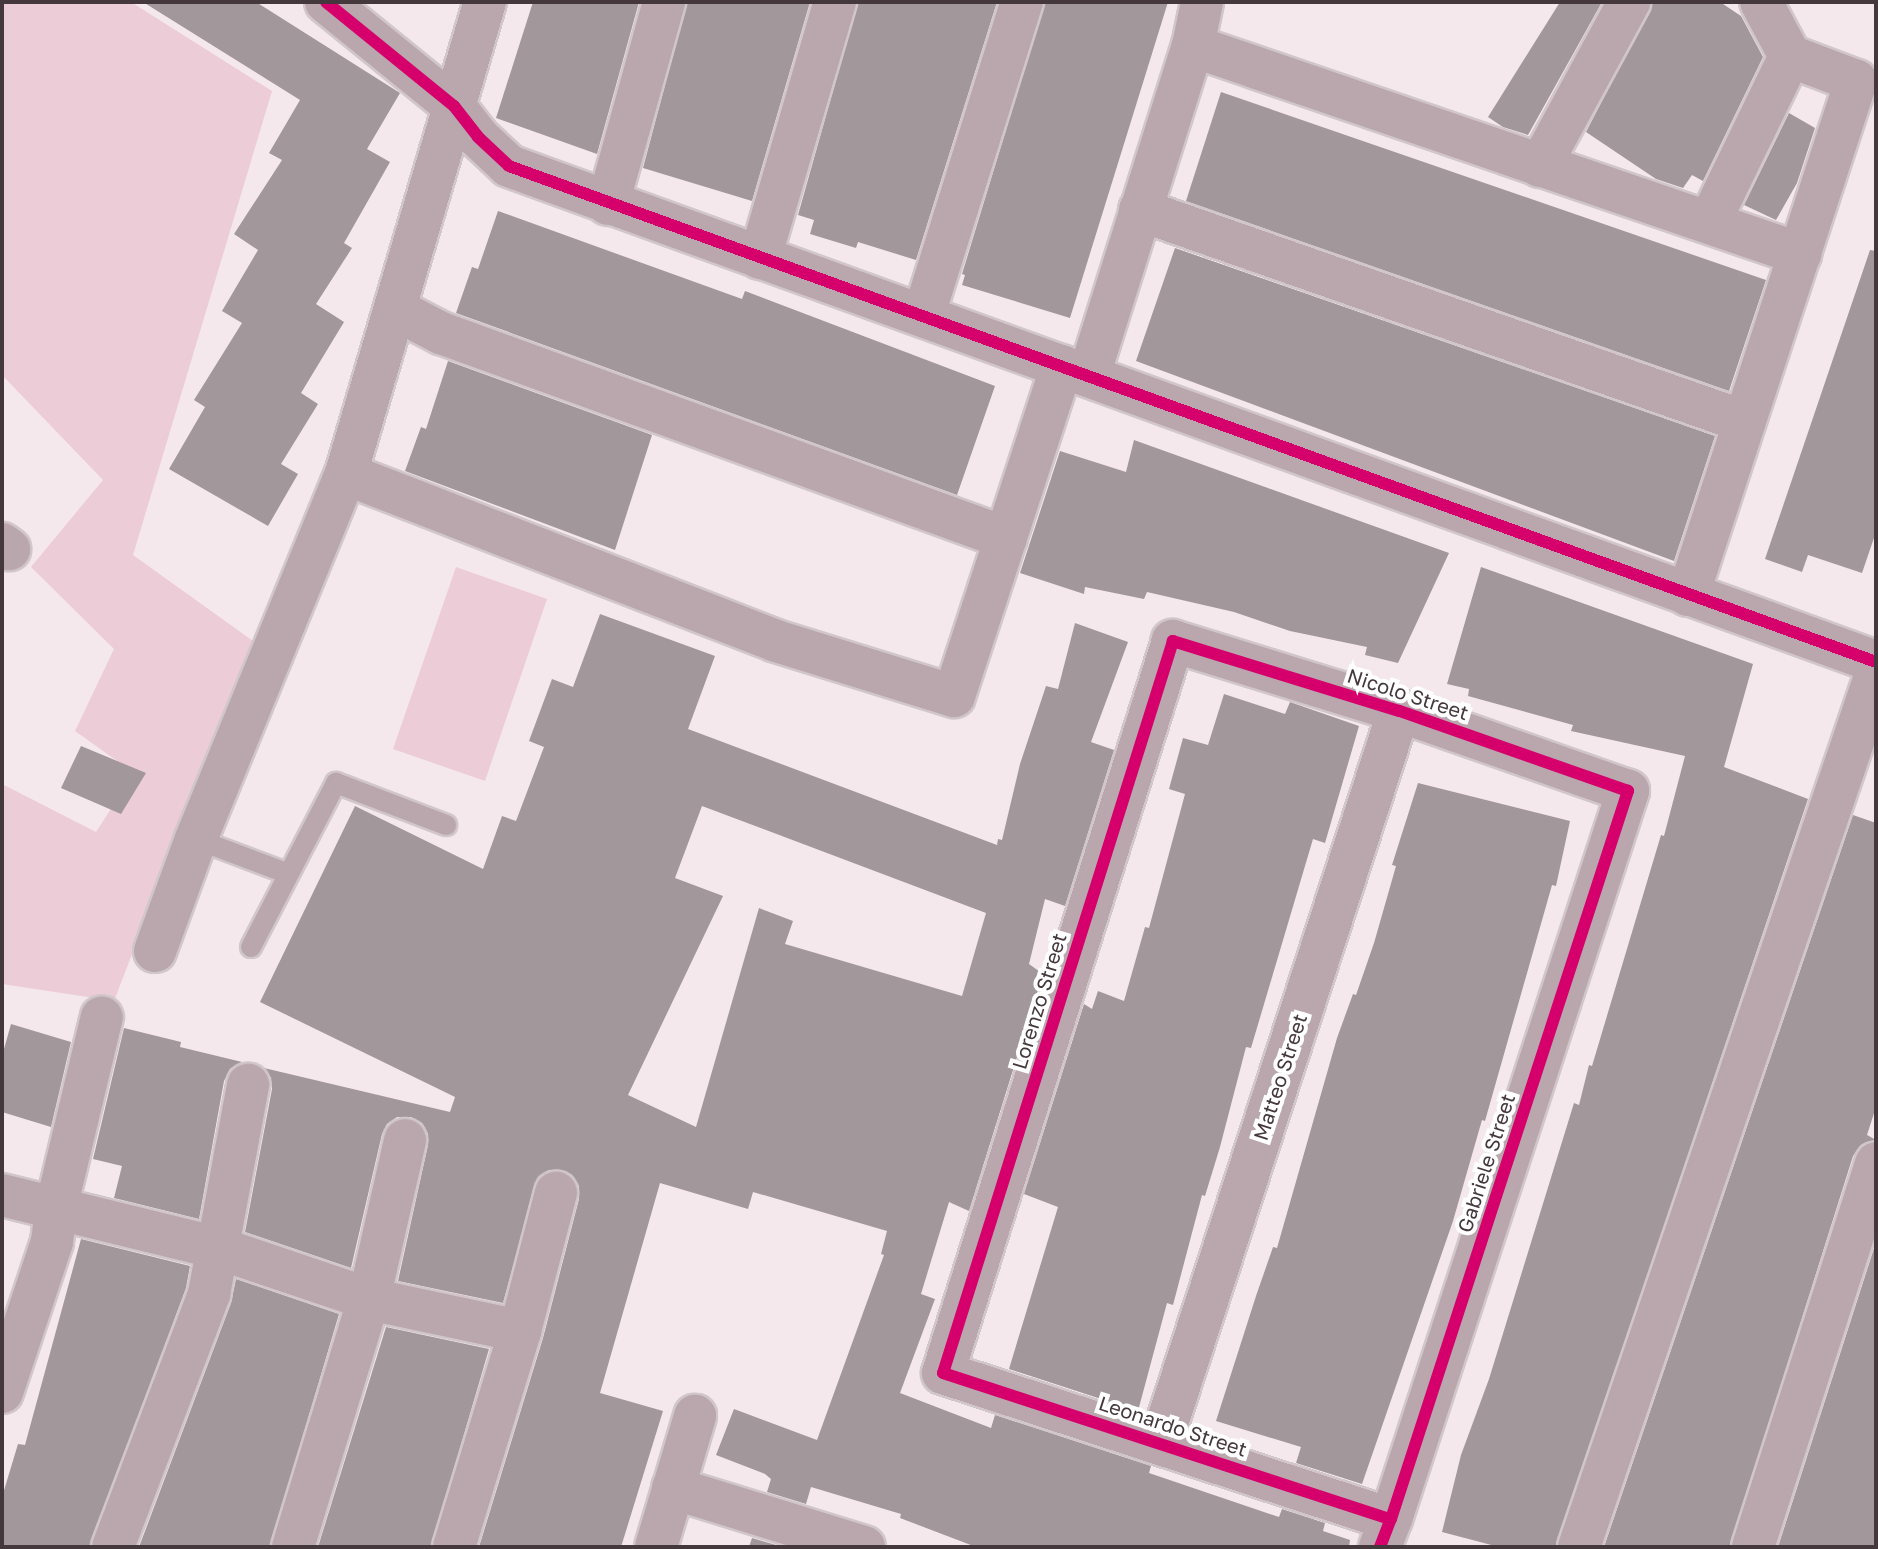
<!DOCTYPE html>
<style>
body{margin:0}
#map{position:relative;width:1878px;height:1549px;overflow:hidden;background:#f5e8ec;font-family:"Golos Text",sans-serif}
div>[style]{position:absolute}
.green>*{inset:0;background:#ecccd7}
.building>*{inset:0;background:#a2979b}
.roads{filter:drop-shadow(2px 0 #d1c6ca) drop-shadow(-2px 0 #d1c6ca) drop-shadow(0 2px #d1c6ca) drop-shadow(0 -2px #d1c6ca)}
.lane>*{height:20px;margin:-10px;padding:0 10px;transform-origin:10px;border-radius:10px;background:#b9a7ad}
.street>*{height:42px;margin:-21px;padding:0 21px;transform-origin:21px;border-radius:21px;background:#b9a7ad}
.cycleway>*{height:12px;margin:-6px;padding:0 6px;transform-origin:6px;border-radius:6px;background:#d6006c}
span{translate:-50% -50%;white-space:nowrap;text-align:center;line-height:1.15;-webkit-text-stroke:8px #fff;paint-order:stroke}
.street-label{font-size:20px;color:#44383c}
.frame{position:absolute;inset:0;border:4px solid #44383c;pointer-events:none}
</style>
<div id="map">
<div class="green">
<i style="clip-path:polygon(2px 2px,131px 2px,272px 91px,133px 555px,253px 641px,114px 1001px,2px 984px,2px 784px,96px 832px,134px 773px,75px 731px,114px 649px,31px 567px,103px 480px,2px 375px)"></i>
<i style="clip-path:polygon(456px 567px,547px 599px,485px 781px,393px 749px)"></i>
</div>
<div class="building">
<i style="clip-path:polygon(143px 2px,256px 2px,400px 93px,367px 149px,390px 162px,344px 243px,352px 248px,316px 304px,344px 322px,301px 393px,318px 404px,281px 464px,298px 474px,268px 526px,169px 469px,205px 407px,194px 400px,242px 323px,222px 311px,258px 250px,234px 234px,282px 160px,269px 153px,300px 100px)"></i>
<i style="clip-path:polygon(533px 2px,639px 2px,597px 154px,496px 118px)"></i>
<i style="clip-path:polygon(687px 2px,810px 2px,752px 201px,643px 168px)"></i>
<i style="clip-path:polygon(858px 2px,997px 2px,916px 260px,858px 242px,856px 248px,810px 234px,814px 220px,798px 215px)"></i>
<i style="clip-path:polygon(1045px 2px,1168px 2px,1070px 318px,962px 285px,965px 275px,962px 274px)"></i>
<i style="clip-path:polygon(1560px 2px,1602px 2px,1528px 135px,1503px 127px,1488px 117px)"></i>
<i style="clip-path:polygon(1653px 2px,1720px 2px,1741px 16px,1763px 57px,1703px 181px,1692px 175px,1683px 188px,1656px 179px,1586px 132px)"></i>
<i style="clip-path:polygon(1221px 92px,1766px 280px,1729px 391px,1186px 201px)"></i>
<i style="clip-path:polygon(1789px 113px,1815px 128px,1797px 183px,1776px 220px,1744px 205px)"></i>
<i style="clip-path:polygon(498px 211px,742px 299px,745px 291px,995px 386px,957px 495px,456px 313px,472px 267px,478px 269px)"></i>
<i style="clip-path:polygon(1175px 248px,1715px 436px,1674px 561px,1136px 361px)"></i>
<i style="clip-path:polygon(1870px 250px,1876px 251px,1876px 532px,1862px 573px,1808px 555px,1802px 572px,1765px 559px)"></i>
<i style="clip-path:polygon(448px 361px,652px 435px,615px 550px,405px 471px,421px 427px,426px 429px)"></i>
<i style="clip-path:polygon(1134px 440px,1449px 553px,1398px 663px,1365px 655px,1367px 647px,1290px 631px,1234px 612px,1147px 592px,1144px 599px,1085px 587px,1084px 594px,1020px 573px,1060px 451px,1126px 472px)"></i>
<i style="clip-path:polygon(1481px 567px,1753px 664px,1724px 767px,1808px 799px,1556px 1547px,1499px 1547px,1442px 1532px,1461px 1455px,1489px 1379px,1574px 1103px,1579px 1105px,1589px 1065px,1592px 1066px,1661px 835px,1664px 836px,1685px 756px,1571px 731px,1573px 725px,1468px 696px,1469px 689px,1447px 684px)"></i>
<i style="clip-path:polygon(evenodd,600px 614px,715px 656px,688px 729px,997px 845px,998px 839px,1002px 840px,1020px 764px,1046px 686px,1058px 689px,1075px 623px,1128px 642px,1091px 742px,1114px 750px,1065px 906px,1045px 899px,1029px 964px,1043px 974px,969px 1211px,949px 1202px,921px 1294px,935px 1299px,900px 1393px,991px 1428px,995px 1415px,1151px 1466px,1149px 1473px,1279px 1517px,1282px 1509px,1325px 1523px,1323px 1531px,1350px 1540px,1349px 1547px,976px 1547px,900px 1518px,901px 1514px,811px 1487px,806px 1504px,767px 1492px,771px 1479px,765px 1474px,716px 1455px,734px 1409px,817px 1440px,884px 1255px,881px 1254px,887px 1231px,753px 1192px,748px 1209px,660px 1183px,600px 1393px,663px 1411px,621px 1547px,479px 1547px,543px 1338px,579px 1199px,579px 1186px,572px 1175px,561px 1170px,549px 1170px,538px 1177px,503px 1303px,398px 1281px,428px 1145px,428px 1134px,422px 1123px,411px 1117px,397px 1117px,387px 1124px,382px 1134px,351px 1268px,245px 1232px,272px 1089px,271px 1078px,264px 1068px,450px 1112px,455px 1097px,260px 1002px,355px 806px,483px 869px,502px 816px,516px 821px,544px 747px,529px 741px,552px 679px,573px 687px,600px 614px,702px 806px,986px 913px,962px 996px,785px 944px,793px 921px,759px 908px,696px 1127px,628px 1095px,723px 896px,675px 878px,702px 806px)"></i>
<i style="clip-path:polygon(1224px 694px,1285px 714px,1290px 702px,1359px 726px,1325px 843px,1313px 839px,1251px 1048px,1246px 1047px,1220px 1147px,1205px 1196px,1202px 1195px,1173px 1305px,1167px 1303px,1138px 1411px,1009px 1369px,1058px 1207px,1024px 1194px,1084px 1004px,1092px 1009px,1098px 991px,1124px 1001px,1145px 927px,1149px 928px,1185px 794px,1169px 789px,1183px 738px,1208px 745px)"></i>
<i style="clip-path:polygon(81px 746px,146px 773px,121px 814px,61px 788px)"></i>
<i style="clip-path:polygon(1418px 783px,1570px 821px,1556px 886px,1552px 885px,1485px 1121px,1482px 1120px,1453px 1221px,1362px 1484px,1296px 1463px,1301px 1447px,1216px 1421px,1256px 1296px,1273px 1247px,1277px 1248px,1337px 1038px,1353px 994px,1356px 995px,1374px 943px,1396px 866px,1392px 865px)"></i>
<i style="clip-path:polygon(1853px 815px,1876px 823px,1876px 1107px,1867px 1135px,1876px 1140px,1861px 1145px,1853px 1156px,1730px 1547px,1604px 1547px)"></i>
<i style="clip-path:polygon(11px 1024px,71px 1042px,51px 1127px,2px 1112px,2px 1056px)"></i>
<i style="clip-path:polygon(124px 1028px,181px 1042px,180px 1047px,242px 1062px,230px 1069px,224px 1081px,199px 1219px,114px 1198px,122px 1166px,93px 1159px)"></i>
<i style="clip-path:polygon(81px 1239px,190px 1266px,186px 1288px,90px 1547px,2px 1547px,2px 1497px,18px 1444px,25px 1445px)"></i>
<i style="clip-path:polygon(1876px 1242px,1876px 1547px,1778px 1547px)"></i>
<i style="clip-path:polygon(236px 1279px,339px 1314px,270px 1547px,139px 1547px,231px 1303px)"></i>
<i style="clip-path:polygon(386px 1327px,489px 1349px,431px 1547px,318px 1547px)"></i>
<i style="clip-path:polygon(752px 1538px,783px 1547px,749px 1547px)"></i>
</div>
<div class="roads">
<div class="lane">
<i style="left:196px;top:839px;width:99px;rotate:20.6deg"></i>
<i style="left:251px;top:947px;width:185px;rotate:-62.6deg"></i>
<i style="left:336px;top:783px;width:118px;rotate:20.9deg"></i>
</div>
<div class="street">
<i style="left:326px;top:2px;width:165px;rotate:39.1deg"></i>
<i style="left:454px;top:106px;width:39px;rotate:52deg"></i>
<i style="left:478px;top:137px;width:42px;rotate:43.1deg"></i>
<i style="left:509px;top:166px;width:1454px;rotate:19.94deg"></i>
<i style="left:1193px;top:46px;width:642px;rotate:18.91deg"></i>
<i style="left:1540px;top:166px;width:187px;rotate:-61.5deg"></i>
<i style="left:608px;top:204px;width:210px;rotate:-74.5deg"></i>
<i style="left:1140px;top:210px;width:639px;rotate:19.29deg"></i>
<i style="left:1710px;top:221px;width:183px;rotate:-64.1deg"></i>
<i style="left:760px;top:258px;width:267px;rotate:-73.7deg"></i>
<i style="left:395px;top:309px;width:52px;rotate:27.6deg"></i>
<i style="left:441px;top:333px;width:601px;rotate:19.94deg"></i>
<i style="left:924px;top:314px;width:327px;rotate:-72.6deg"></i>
<i style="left:1089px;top:375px;width:345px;rotate:-72.5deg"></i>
<i style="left:1193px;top:46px;width:45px;rotate:-78.4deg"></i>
<i style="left:346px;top:474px;width:461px;rotate:21.2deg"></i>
<i style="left:776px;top:641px;width:186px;rotate:17.2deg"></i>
<i style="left:954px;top:696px;width:347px;rotate:-71.9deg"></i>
<i style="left:2px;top:544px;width:9px;rotate:36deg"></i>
<i style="left:1688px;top:595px;width:541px;rotate:-71.9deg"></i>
<i style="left:1856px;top:81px;width:71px;rotate:-159.3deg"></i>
<i style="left:1790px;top:56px;width:61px;rotate:-118.2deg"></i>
<i style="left:155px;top:951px;width:119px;rotate:-69.9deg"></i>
<i style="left:196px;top:839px;width:395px;rotate:-67.7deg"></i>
<i style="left:346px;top:474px;width:492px;rotate:-73.6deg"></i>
<i style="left:2px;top:1195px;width:222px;rotate:13.8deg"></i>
<i style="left:218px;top:1248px;width:159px;rotate:18.7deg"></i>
<i style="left:369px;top:1299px;width:154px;rotate:12deg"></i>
<i style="left:2px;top:1392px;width:158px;rotate:-71.6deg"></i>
<i style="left:52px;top:1242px;width:34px;rotate:-83deg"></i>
<i style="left:56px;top:1208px;width:196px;rotate:-76.5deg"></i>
<i style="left:1161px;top:1442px;width:769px;rotate:-71.97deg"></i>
<i style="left:673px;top:1488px;width:200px;rotate:17.2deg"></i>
<i style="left:113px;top:1547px;width:271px;rotate:-69.2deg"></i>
<i style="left:209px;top:1294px;width:213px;rotate:-79.4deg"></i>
<i style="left:293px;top:1547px;width:259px;rotate:-73deg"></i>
<i style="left:369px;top:1299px;width:163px;rotate:-77.2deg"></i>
<i style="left:454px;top:1547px;width:226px;rotate:-73deg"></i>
<i style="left:520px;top:1331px;width:143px;rotate:-75.4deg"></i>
<i style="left:656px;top:1547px;width:137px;rotate:-73.4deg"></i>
<i style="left:1380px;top:1547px;width:30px;rotate:-69deg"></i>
<i style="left:1391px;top:1519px;width:766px;rotate:-71.97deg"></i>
<i style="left:1628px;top:791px;width:243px;rotate:-160.7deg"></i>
<i style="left:1399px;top:711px;width:237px;rotate:-162.8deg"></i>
<i style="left:1173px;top:641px;width:767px;rotate:107.44deg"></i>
<i style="left:943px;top:1373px;width:471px;rotate:18.1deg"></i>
<i style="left:1579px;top:1547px;width:922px;rotate:-71.21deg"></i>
<i style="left:1753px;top:1547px;width:403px;rotate:-72.2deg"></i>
</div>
</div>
<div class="cycleway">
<i style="left:326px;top:2px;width:165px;rotate:39.1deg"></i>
<i style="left:454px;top:106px;width:39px;rotate:52deg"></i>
<i style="left:478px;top:137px;width:42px;rotate:43.1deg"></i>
<i style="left:509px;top:166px;width:1454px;rotate:19.94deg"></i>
<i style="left:1380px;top:1547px;width:30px;rotate:-69deg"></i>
<i style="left:1391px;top:1519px;width:766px;rotate:-71.97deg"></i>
<i style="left:1628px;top:791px;width:243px;rotate:-160.7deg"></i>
<i style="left:1399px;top:711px;width:237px;rotate:-162.8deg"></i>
<i style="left:1173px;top:641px;width:767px;rotate:107.44deg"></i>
<i style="left:943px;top:1373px;width:471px;rotate:18.1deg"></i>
</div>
<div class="street-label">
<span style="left:1408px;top:694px;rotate:18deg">Nicolo Street</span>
<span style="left:1039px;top:1001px;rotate:-73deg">Lorenzo Street</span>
<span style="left:1280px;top:1077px;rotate:-72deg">Matteo Street</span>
<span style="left:1486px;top:1163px;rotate:-72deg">Gabriele Street</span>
<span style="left:1173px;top:1426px;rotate:18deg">Leonardo Street</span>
</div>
<div class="frame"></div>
</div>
